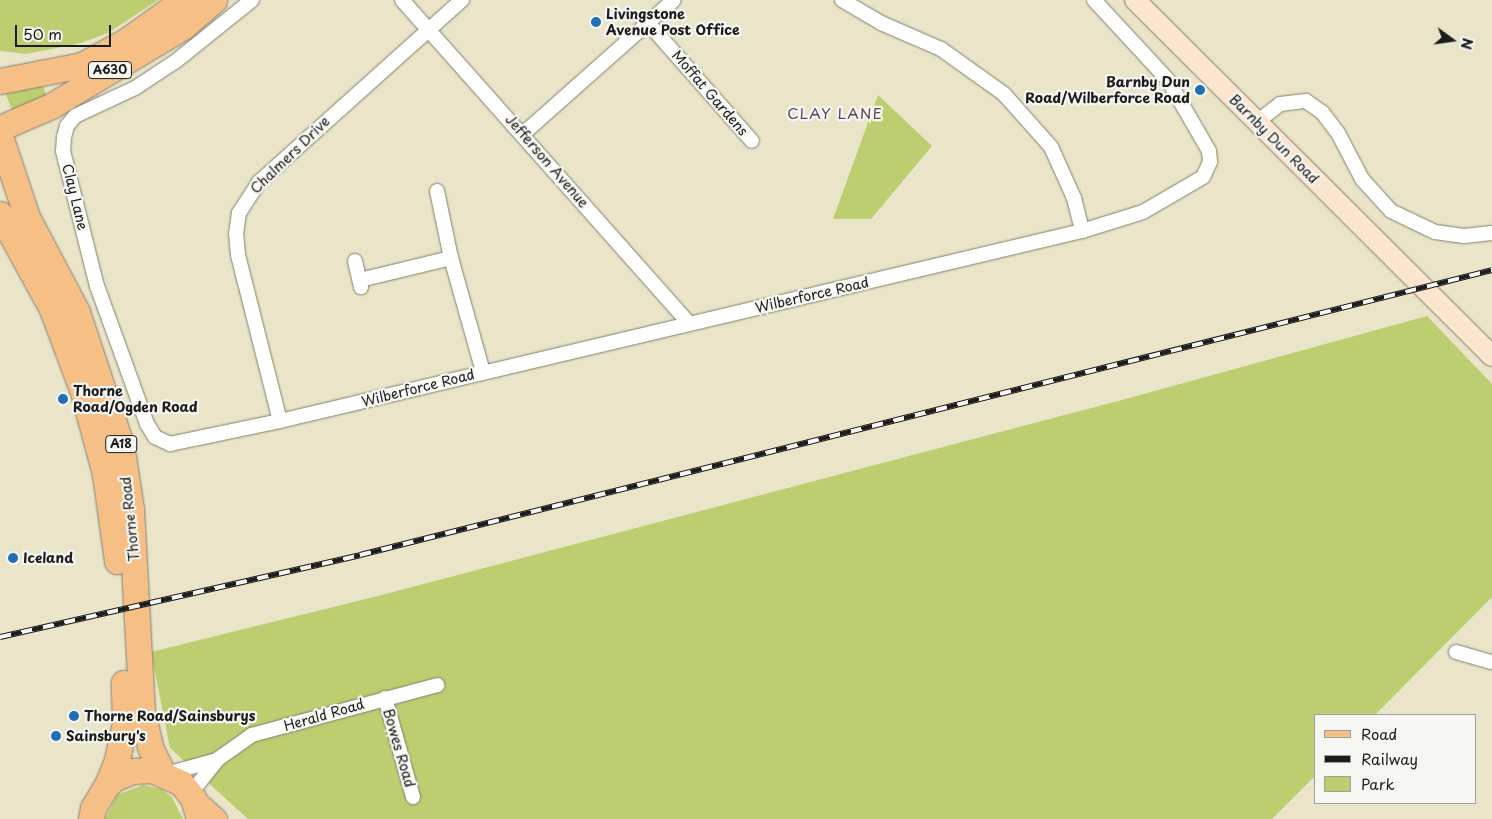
<!DOCTYPE html>
<html>
<head>
<meta charset="utf-8">
<style>
	body { margin:0 }
	#map { position:relative; width:1492px; height:819px; overflow:hidden; background:#eae5c9; font-family:"Playpen Sans",sans-serif }
	div>[style] { position:absolute }
	.green>* { inset:0; background:#bdce71 }
	.roads { filter:drop-shadow(0 0 1px #838072) drop-shadow(0 0 1px #838072) }
	.street>* { height:14px; margin:-7px; padding:0 7px; transform-origin:7px; border-radius:7px; background:#fff }
	.secondary>* { height:20px; margin:-10px; padding:0 10px; transform-origin:10px; border-radius:10px; background:#fbe5cf }
	.primary>* { height:21px; margin:-10.5px; padding:0 10.5px; transform-origin:10.5px; border-radius:10.5px; background:#f5bf86 }
	.highway>* { height:25px; margin:-12.5px; padding:0 12.5px; transform-origin:12.5px; border-radius:12.5px; background:#f5bf86 }
	.rail>* { height:5.5px; margin-top:-2.75px; transform-origin:0; background:repeating-linear-gradient(90deg,#f6f6f2 0 11px,#1c1c1c 0 22px); box-sizing:border-box; border-block:1px solid #1c1c1c }
	.dots>* { width:14px; height:14px; translate:-50% -50%; box-sizing:border-box; border:2px solid #f6f6f2; border-radius:50% }
	span { translate:-50% -50%; white-space:nowrap; text-align:center; line-height:1.15; -webkit-text-stroke:4.5px #f6f6f2; paint-order:stroke }
	.shield-label span { padding:1px 4px; background:#f6f6f2; border:1px solid; border-radius:4px; -webkit-text-stroke-width:0 }
	.shield-label { font-size:12px; color:#1c1c1c; font-weight:700 }
	.poi-label { font-size:14px; color:#1c1c1c; font-weight:700 }
	.left { translate:0 -50%; text-align:left }
	.right { translate:-100% -50%; text-align:right }
	.street-label { font-size:14px; color:#1c1c1c }
	.neighbourhood-label { font-size:15px; color:#5a455a; letter-spacing:1px }
	.legend { position:absolute; left:1314px; top:714px; width:162px; height:90px; box-sizing:border-box; background:#f6f6f2; border:1px solid #9f9f9c; margin:0; padding:6px 9px; list-style:none; font-size:15px; color:#1c1c1c }
	.legend li { display:flex; align-items:center; gap:10px; height:25px }
	.legend b { width:25px; border:1px solid #9f9f9c }
	.north { position:absolute; left:1427px; top:15px; width:50px; height:50px; -webkit-text-stroke:4px #f6f6f2; paint-order:stroke; rotate:104deg; font-size:14px; font-weight:700; line-height:20px; text-align:center; color:#1c1c1c }
	.north::after { content:''; display:block; margin:auto; width:18px; height:22px; background:#1c1c1c; clip-path:polygon(50% 0,100% 100%,50% 72%,0 100%) }
	.scale { position:absolute; left:15px; top:25px; width:96px; height:22px; box-sizing:border-box; border:2px solid #1c1c1c; border-top:0; padding-left:6px; font-size:15px; line-height:18px; white-space:nowrap; color:#1c1c1c; -webkit-text-stroke:4px #f6f6f2; paint-order:stroke }
</style>
</head>
<body>
<div id="map">
	<div class="green">
		<i style="clip-path:polygon(0 0,158px 0,108px 33px,81px 43px,26px 54px,0 51px)"></i>
		<i style="clip-path:polygon(42px 83px,48px 99px,14px 115px,4px 90px)"></i>
		<i style="clip-path:polygon(878px 95px,932px 146px,871px 219px,833px 219px)"></i>
		<i style="clip-path:polygon(1427px 316px,1492px 384px,1492px 597px,1375px 715px,1316px 715px,1316px 775px,1272px 819px,248px 819px,170px 748px,151px 652px,374px 597px,1118px 401px)"></i>
		<i style="clip-path:polygon(143px 785px,161px 789px,172px 797px,183px 819px,105px 819px,117px 795px)"></i>
	</div>
	<div class="roads">
		<div class="street">
			<i style="left:252px;top:0;width:97px;rotate:141.2deg"></i>
			<i style="left:176px;top:61px;width:49px;rotate:146.6deg"></i>
			<i style="left:135px;top:88px;width:66px;rotate:155deg"></i>
			<i style="left:75px;top:116px;width:13px;rotate:129deg"></i>
			<i style="left:67px;top:126px;width:11px;rotate:105deg"></i>
			<i style="left:64px;top:137px;width:14px;rotate:94deg"></i>
			<i style="left:63px;top:151px;width:139px;rotate:75.9deg"></i>
			<i style="left:97px;top:286px;width:147px;rotate:70.1deg"></i>
			<i style="left:147px;top:424px;width:15px;rotate:58deg"></i>
			<i style="left:155px;top:437px;width:17px;rotate:25deg"></i>
			<i style="left:170px;top:444px;width:112px;rotate:-11.8deg"></i>
			<i style="left:280px;top:421px;width:824px;rotate:-13.33deg"></i>
			<i style="left:1082px;top:231px;width:64px;rotate:-17.3deg"></i>
			<i style="left:1143px;top:212px;width:69px;rotate:-30.3deg"></i>
			<i style="left:1203px;top:177px;width:17px;rotate:-65deg"></i>
			<i style="left:1210px;top:162px;width:11px;rotate:-95deg"></i>
			<i style="left:1209px;top:151px;width:82px;rotate:-120deg"></i>
			<i style="left:1168px;top:80px;width:109px;rotate:-132.8deg"></i>
			<i style="left:402px;top:0;width:432px;rotate:48.4deg"></i>
			<i style="left:842px;top:0;width:45px;rotate:30.5deg"></i>
			<i style="left:881px;top:23px;width:65px;rotate:23.4deg"></i>
			<i style="left:941px;top:49px;width:77px;rotate:35.5deg"></i>
			<i style="left:1004px;top:94px;width:71px;rotate:48.4deg"></i>
			<i style="left:1051px;top:147px;width:56px;rotate:65.7deg"></i>
			<i style="left:1074px;top:198px;width:34px;rotate:76deg"></i>
			<i style="left:648px;top:23px;width:157px;rotate:48.6deg"></i>
			<i style="left:1257px;top:122px;width:29px;rotate:-38deg"></i>
			<i style="left:1280px;top:104px;width:26px;rotate:-7deg"></i>
			<i style="left:1306px;top:101px;width:19px;rotate:35deg"></i>
			<i style="left:1322px;top:112px;width:26px;rotate:53deg"></i>
			<i style="left:1338px;top:133px;width:52px;rotate:62.4deg"></i>
			<i style="left:1362px;top:179px;width:43px;rotate:47.8deg"></i>
			<i style="left:1391px;top:211px;width:49px;rotate:25.5deg"></i>
			<i style="left:1435px;top:232px;width:29px;rotate:8deg"></i>
			<i style="left:1464px;top:236px;width:28px;rotate:-6deg"></i>
			<i style="left:524px;top:133px;width:200px;rotate:-41.6deg"></i>
			<i style="left:437px;top:191px;width:68px;rotate:78.2deg"></i>
			<i style="left:451px;top:258px;width:118px;rotate:74.3deg"></i>
			<i style="left:355px;top:261px;width:27px;rotate:77deg"></i>
			<i style="left:360px;top:280px;width:94px;rotate:-13.6deg"></i>
			<i style="left:280px;top:421px;width:171px;rotate:-104.2deg"></i>
			<i style="left:238px;top:255px;width:21px;rotate:-95deg"></i>
			<i style="left:236px;top:234px;width:21px;rotate:-82deg"></i>
			<i style="left:239px;top:213px;width:37px;rotate:-57deg"></i>
			<i style="left:259px;top:182px;width:273px;rotate:-41.9deg"></i>
			<i style="left:1456px;top:652px;width:37px;rotate:16deg"></i>
			<i style="left:385px;top:698px;width:103px;rotate:74.2deg"></i>
			<i style="left:166px;top:774px;width:53px;rotate:-15.4deg"></i>
			<i style="left:190px;top:794px;width:45px;rotate:-51.3deg"></i>
			<i style="left:218px;top:759px;width:42px;rotate:-35.2deg"></i>
			<i style="left:252px;top:735px;width:192px;rotate:-15.1deg"></i>
		</div>
		<div class="secondary">
			<i style="left:1135px;top:0;width:504px;rotate:44.92deg"></i>
		</div>
		<div class="primary">
			<i style="left:193px;top:798px;width:31px;rotate:42deg"></i>
		</div>
		<div class="highway">
			<i style="left:0;top:81px;width:84px;rotate:-11deg"></i>
			<i style="left:82px;top:65px;width:50px;rotate:-28.6deg"></i>
			<i style="left:126px;top:41px;width:70px;rotate:-35.7deg"></i>
			<i style="left:0;top:128px;width:56px;rotate:-23.3deg"></i>
			<i style="left:51px;top:106px;width:155px;rotate:-31deg"></i>
			<i style="left:184px;top:26px;width:40px;rotate:-41deg"></i>
			<i style="left:0;top:136px;width:85px;rotate:71.6deg"></i>
			<i style="left:27px;top:217px;width:107px;rotate:62.2deg"></i>
			<i style="left:77px;top:312px;width:139px;rotate:71.6deg"></i>
			<i style="left:121px;top:444px;width:66px;rotate:81.3deg"></i>
			<i style="left:131px;top:509px;width:202px;rotate:86.9deg"></i>
			<i style="left:142px;top:711px;width:37px;rotate:77deg"></i>
			<i style="left:150px;top:747px;width:28px;rotate:64deg"></i>
			<i style="left:0;top:214px;width:108px;rotate:61.3deg"></i>
			<i style="left:52px;top:309px;width:89px;rotate:69.5deg"></i>
			<i style="left:83px;top:392px;width:85px;rotate:75deg"></i>
			<i style="left:105px;top:474px;width:88px;rotate:82.1deg"></i>
			<i style="left:107px;top:785px;width:27px;rotate:-68deg"></i>
			<i style="left:117px;top:760px;width:40px;rotate:-78deg"></i>
			<i style="left:125px;top:721px;width:38px;rotate:-92deg"></i>
			<i style="left:91px;top:819px;width:11px;rotate:-80deg"></i>
			<i style="left:93px;top:808px;width:27px;rotate:-59deg"></i>
			<i style="left:107px;top:785px;width:11px;rotate:-41deg"></i>
			<i style="left:115px;top:778px;width:19px;rotate:-21deg"></i>
			<i style="left:133px;top:771px;width:19px;rotate:-3deg"></i>
			<i style="left:152px;top:770px;width:32px;rotate:24deg"></i>
			<i style="left:181px;top:783px;width:19px;rotate:51deg"></i>
			<i style="left:193px;top:798px;width:22px;rotate:74deg"></i>
		</div>
	</div>
	<div class="rail">
		<i style="left:0;top:637px;width:369px;rotate:-12.8deg"></i>
		<i style="left:360px;top:555px;width:1167px;rotate:-14.13deg"></i>
	</div>
	<div class="dots">
		<i style="left:596px;top:22px;background:#1f6fb2"></i>
		<i style="left:1200px;top:90px;background:#1f6fb2"></i>
		<i style="left:63px;top:399px;background:#1f6fb2"></i>
		<i style="left:13px;top:558px;background:#1f6fb2"></i>
		<i style="left:74px;top:716px;background:#1f6fb2"></i>
		<i style="left:56px;top:736px;background:#1f6fb2"></i>
	</div>
	<div class="shield-label">
		<span style="left:110px;top:70px">A630</span>
		<span style="left:121px;top:444px">A18</span>
	</div>
	<div class="poi-label">
		<span class="left" style="left:606px;top:22px">Livingstone<br>Avenue Post Office</span>
		<span class="right" style="left:1190px;top:90px">Barnby Dun<br>Road/Wilberforce Road</span>
		<span class="left" style="left:73px;top:399px">Thorne<br>Road/Ogden Road</span>
		<span class="left" style="left:23px;top:558px">Iceland</span>
		<span class="left" style="left:84px;top:716px">Thorne Road/Sainsburys</span>
		<span class="left" style="left:66px;top:736px">Sainsbury's</span>
	</div>
	<div class="street-label">
		<span style="left:710px;top:93px;rotate:49deg">Moffat Gardens</span>
		<span style="left:1274px;top:139px;rotate:45deg">Barnby Dun Road</span>
		<span style="left:290px;top:155px;rotate:-44deg">Chalmers Drive</span>
		<span style="left:547px;top:161px;rotate:49deg">Jefferson Avenue</span>
		<span style="left:75px;top:197px;rotate:76deg">Clay Lane</span>
		<span style="left:812px;top:295px;rotate:-13deg">Wilberforce Road</span>
		<span style="left:418px;top:388px;rotate:-14deg">Wilberforce Road</span>
		<span style="left:130px;top:519px;rotate:-96deg">Thorne Road</span>
		<span style="left:324px;top:715px;rotate:-16deg">Herald Road</span>
		<span style="left:399px;top:748px;rotate:74deg">Bowes Road</span>
	</div>
	<div class="neighbourhood-label">
		<span style="left:835px;top:113px">CLAY LANE</span>
	</div>
	<ul class="legend">
	<li><b style="height:6px;background:#f5bf86"></b>Road</li>
	<li><b style="height:6px;background:#1c1c1c"></b>Railway</li>
	<li><b style="height:14px;background:#bdce71"></b>Park</li>
	</ul>
	<div class="north">N</div>
	<div class="scale">50 m</div>
</div>
</body>
</html>
